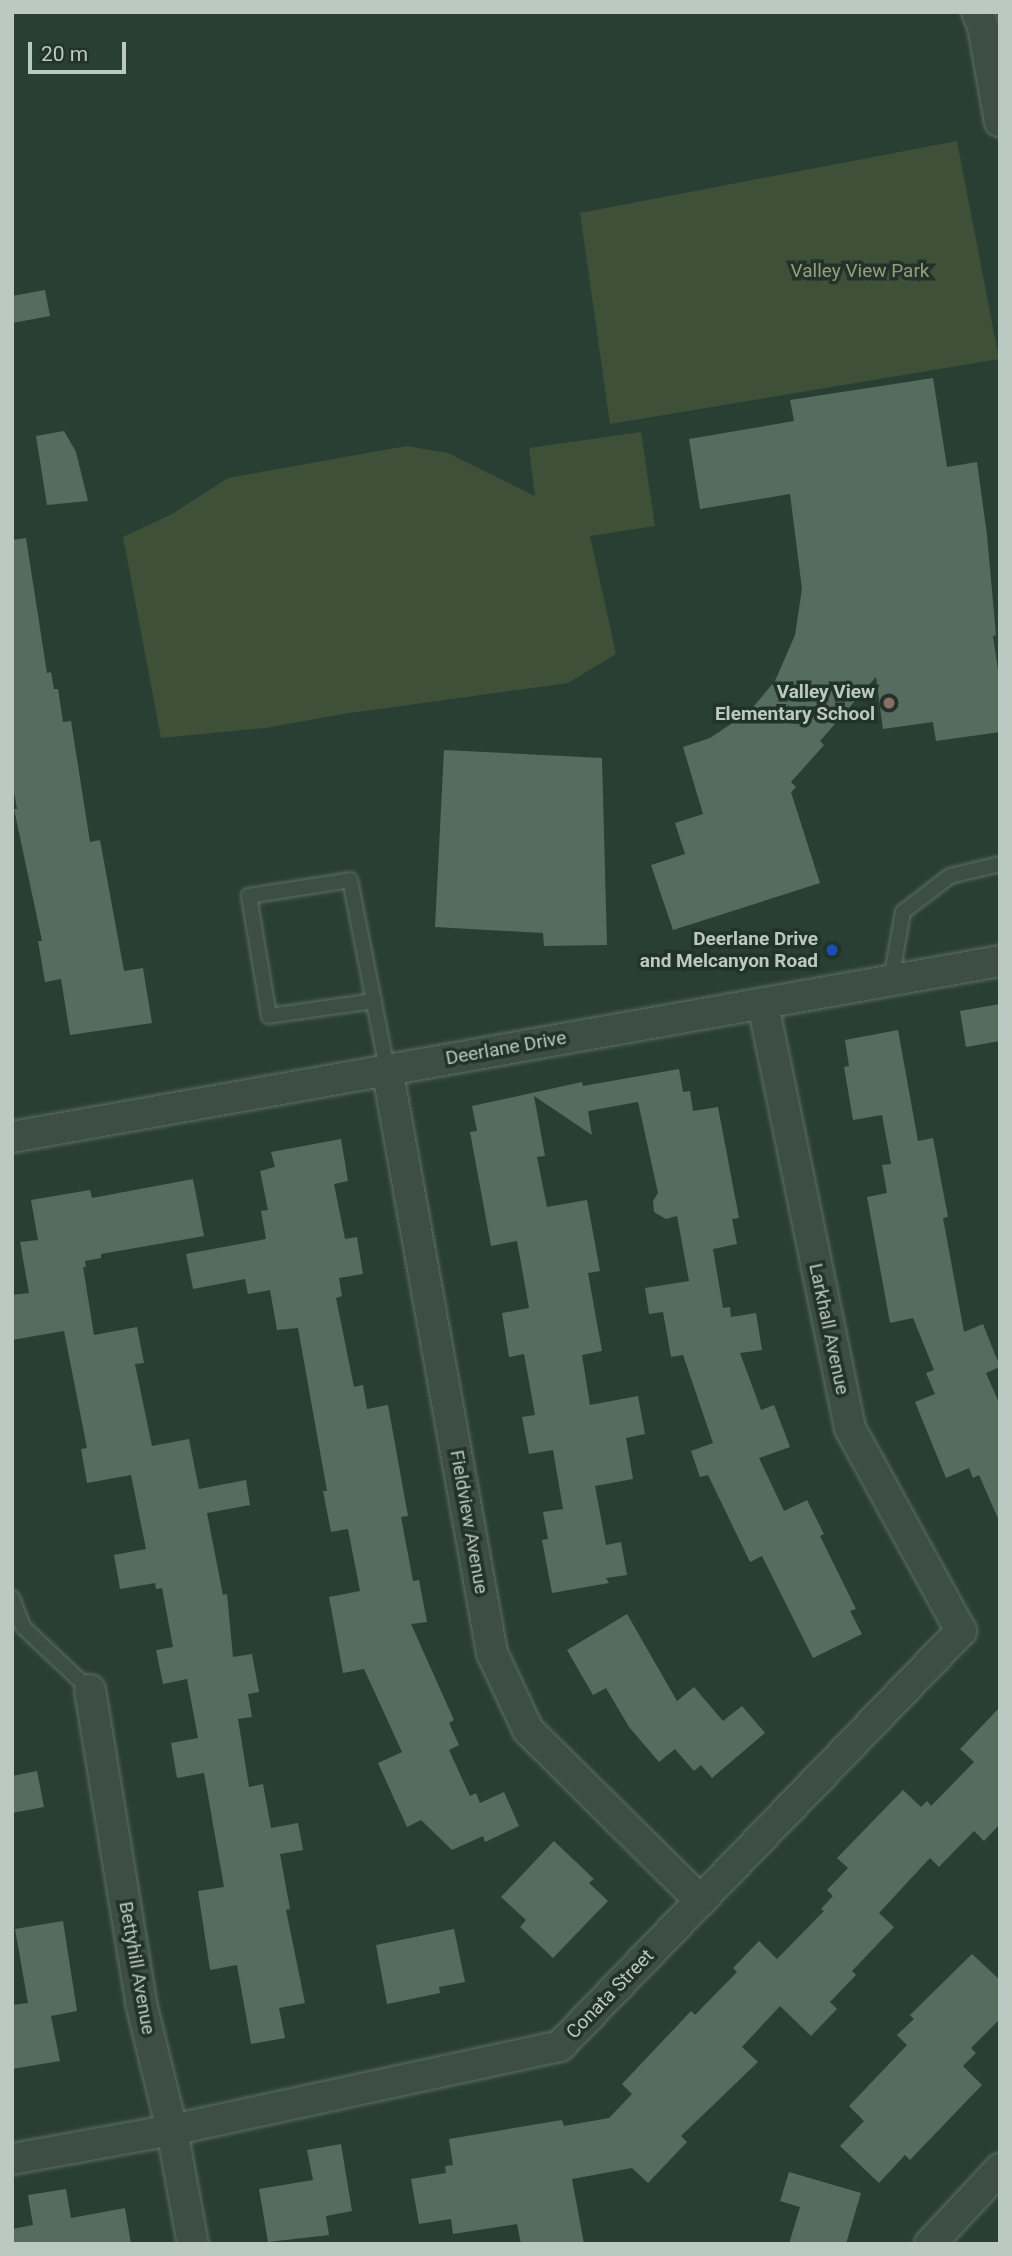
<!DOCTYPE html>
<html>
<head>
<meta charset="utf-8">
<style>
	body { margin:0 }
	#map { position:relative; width:1012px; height:2256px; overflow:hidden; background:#2a3f33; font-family:Roboto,sans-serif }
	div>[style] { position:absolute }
	.green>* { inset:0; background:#3f5039 }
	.building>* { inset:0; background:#556c5f }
	.roads { filter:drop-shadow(0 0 2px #5e6f66) drop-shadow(0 0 2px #5e6f66) }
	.lane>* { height:14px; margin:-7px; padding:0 7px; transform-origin:7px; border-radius:7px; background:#3d4f45 }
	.street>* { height:30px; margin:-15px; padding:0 15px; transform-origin:15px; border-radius:15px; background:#3d4f45 }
	.dots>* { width:19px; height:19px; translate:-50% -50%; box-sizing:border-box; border:4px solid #22342a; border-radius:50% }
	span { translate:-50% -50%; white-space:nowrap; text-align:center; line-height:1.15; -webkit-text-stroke:7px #22342a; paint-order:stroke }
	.park-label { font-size:19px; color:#999c7b }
	.poi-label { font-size:19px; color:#bac9c1; font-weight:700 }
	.right { translate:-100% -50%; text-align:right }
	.street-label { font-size:19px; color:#bac9c1 }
	.frame { position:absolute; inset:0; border:14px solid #bac9c1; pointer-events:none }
	.scale { position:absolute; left:28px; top:42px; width:98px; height:32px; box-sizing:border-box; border:4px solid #bac9c1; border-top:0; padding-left:9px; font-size:21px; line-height:24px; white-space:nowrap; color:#bac9c1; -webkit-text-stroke:5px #22342a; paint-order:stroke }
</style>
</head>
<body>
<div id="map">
	<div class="green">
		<i style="clip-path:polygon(957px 141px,999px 359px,610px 424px,580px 213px)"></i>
		<i style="clip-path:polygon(641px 432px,655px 526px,590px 536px,616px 654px,568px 683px,343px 714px,265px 728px,161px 738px,123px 537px,172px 514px,228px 478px,407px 446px,448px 453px,535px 496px,529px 448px)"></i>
	</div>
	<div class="building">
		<i style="clip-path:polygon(45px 290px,50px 316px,12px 323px,12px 296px)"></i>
		<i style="clip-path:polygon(933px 378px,947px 467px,977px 462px,987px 535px,996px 635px,993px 636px,1000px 683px,1000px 732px,936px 741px,933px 722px,883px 729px,876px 677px,820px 741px,824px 745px,791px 782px,796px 787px,791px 792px,820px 883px,673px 930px,651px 865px,685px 854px,675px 823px,703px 814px,683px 747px,710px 738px,749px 712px,775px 681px,795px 635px,802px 589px,790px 494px,700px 509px,689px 439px,794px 421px,790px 400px)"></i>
		<i style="clip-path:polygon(64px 431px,76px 452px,88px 501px,47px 505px,36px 436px)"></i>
		<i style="clip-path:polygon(26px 538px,47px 673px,51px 672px,54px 689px,58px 689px,63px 722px,71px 721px,90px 842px,100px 840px,124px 971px,143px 968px,152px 1023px,70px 1035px,61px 979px,45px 982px,38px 941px,42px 941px,14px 809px,17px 809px,12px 781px,12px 540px)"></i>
		<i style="clip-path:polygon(444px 750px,602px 758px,607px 945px,544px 946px,543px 933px,435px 927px)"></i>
		<i style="clip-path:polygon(1000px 1004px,1000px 1041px,966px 1047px,960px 1011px)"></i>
		<i style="clip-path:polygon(898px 1030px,918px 1141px,933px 1138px,948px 1217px,943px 1218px,964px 1332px,983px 1324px,1000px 1367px,986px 1373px,1000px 1405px,1000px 1523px,979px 1475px,973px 1478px,969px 1468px,946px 1478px,915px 1402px,935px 1394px,926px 1373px,934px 1370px,913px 1318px,890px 1323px,867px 1197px,887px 1193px,882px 1165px,891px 1164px,882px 1115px,853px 1120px,844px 1067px,849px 1066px,845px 1040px)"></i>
		<i style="clip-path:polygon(679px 1069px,683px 1092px,690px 1091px,693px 1111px,718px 1107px,739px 1218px,732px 1219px,737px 1244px,713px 1249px,723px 1308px,730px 1307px,731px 1317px,756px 1313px,762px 1350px,740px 1353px,761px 1410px,774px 1405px,790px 1447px,759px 1458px,784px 1511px,807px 1500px,824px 1534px,820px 1536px,856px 1609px,850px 1611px,862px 1634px,813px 1658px,762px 1556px,750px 1562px,708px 1475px,700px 1477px,691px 1451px,713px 1443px,683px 1355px,671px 1357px,663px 1312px,649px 1314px,645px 1288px,689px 1281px,677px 1216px,666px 1219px,654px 1212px,653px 1201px,658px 1193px,638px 1102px,588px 1111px,592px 1135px,534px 1096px,545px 1156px,537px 1157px,547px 1207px,587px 1200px,600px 1271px,588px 1273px,602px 1351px,582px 1355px,590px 1405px,638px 1396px,645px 1434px,626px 1438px,633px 1479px,595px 1486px,606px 1545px,621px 1542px,627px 1575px,606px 1578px,609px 1583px,552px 1593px,542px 1540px,548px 1539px,543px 1512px,563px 1509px,553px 1450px,529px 1454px,522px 1417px,535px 1415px,524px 1354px,509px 1357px,502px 1313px,529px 1308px,517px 1241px,491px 1246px,470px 1132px,477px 1131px,472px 1106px,582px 1082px,583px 1086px)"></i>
		<i style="clip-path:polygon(341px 1139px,348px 1181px,334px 1184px,345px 1239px,357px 1237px,363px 1274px,339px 1278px,342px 1296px,336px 1298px,354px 1387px,363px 1385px,367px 1409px,388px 1405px,408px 1516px,401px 1517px,413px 1581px,419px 1580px,427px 1622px,411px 1624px,454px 1720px,449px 1723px,459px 1745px,449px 1750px,470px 1796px,476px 1793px,480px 1803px,504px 1792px,519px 1826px,485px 1842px,483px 1836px,452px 1850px,421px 1820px,407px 1827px,378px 1763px,402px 1752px,364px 1669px,343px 1673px,329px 1597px,360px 1591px,348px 1529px,331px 1532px,323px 1491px,327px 1491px,298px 1328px,277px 1330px,270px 1290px,248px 1294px,245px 1279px,193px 1289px,186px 1254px,266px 1239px,261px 1211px,268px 1210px,260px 1171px,275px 1167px,271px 1152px)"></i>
		<i style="clip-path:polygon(193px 1179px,204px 1236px,101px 1254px,101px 1258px,85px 1261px,86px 1267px,83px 1267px,94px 1335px,137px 1327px,144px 1363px,135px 1364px,152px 1446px,189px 1439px,199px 1489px,246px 1480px,250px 1505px,207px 1513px,223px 1595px,227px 1594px,233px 1657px,252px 1654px,259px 1692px,248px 1694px,252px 1717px,238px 1719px,249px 1787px,263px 1784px,271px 1828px,298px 1823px,303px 1850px,280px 1854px,290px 1909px,286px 1910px,305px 2003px,279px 2008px,285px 2038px,251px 2044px,237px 1965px,210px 1970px,198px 1891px,224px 1887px,204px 1773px,177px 1778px,171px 1743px,198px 1738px,187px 1679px,163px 1684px,156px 1650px,173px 1647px,162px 1588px,156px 1589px,155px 1583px,120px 1589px,114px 1555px,146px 1549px,131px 1475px,87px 1483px,81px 1449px,87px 1448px,64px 1331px,12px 1340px,12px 1295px,29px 1293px,20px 1242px,38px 1240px,31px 1200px,90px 1190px,92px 1198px)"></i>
		<i style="clip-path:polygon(627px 1614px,677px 1701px,694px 1687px,723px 1721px,742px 1706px,765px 1733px,712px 1778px,701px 1765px,694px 1771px,675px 1749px,659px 1762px,629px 1727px,606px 1688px,593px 1695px,567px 1650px)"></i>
		<i style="clip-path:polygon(1000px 1707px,1000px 1824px,984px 1841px,974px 1831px,939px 1867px,930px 1858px,879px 1913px,894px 1927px,852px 1971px,856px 1975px,830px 2002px,837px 2009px,811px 2036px,780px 2006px,742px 2047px,758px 2062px,681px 2136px,687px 2142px,648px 2183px,632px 2168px,572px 2179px,584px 2244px,521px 2244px,517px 2224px,453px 2234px,451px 2219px,419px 2224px,411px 2179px,446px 2173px,445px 2166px,453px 2165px,449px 2139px,562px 2120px,564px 2126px,609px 2118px,632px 2094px,622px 2084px,691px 2011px,695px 2015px,737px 1972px,733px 1968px,759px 1941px,777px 1959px,824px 1911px,821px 1909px,833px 1896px,827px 1890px,848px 1868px,837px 1858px,903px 1790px,921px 1807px,927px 1801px,931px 1806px,974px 1762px,960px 1749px)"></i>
		<i style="clip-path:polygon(37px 1771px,44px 1807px,12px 1813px,12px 1776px)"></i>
		<i style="clip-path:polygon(554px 1841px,594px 1879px,589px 1883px,608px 1901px,553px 1958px,520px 1927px,526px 1920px,501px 1897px)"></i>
		<i style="clip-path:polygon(63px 1921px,77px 2011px,51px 2016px,60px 2061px,12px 2069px,12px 2005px,28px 2003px,15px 1929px)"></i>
		<i style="clip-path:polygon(454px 1929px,465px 1982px,439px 1987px,440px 1993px,387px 2004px,376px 1945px)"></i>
		<i style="clip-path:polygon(972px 1954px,1000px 1980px,1000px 2019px,971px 2048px,976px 2053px,963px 2066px,982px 2085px,910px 2160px,905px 2155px,879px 2183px,840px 2146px,864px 2121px,849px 2106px,907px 2045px,897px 2035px,914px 2019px,910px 2015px)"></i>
		<i style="clip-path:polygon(341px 2144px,352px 2211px,326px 2216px,329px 2235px,268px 2242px,259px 2189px,313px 2180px,307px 2150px)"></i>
		<i style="clip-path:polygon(789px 2172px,861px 2193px,846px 2244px,789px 2244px,800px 2207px,780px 2201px)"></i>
		<i style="clip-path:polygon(66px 2189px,71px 2218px,125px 2208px,131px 2244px,12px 2244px,12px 2229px,33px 2225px,28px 2195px)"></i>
	</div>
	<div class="roads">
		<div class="lane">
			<i style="left:891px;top:980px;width:69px;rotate:-80deg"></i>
			<i style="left:903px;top:912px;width:59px;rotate:-37.5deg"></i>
			<i style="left:950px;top:876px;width:51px;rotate:-13.5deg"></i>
			<i style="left:374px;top:1001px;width:106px;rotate:171.9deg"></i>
			<i style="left:269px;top:1016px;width:122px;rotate:-99.5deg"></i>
			<i style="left:249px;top:896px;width:102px;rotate:-9deg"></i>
			<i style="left:350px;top:880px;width:192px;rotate:78.9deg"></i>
			<i style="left:12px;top:1598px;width:31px;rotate:69deg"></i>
			<i style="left:23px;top:1627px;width:92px;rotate:43.2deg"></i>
		</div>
		<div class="street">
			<i style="left:977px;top:12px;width:15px;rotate:67deg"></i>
			<i style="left:983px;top:26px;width:97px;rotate:80deg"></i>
			<i style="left:387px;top:1068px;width:594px;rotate:79.82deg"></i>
			<i style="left:492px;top:1653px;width:85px;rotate:64.9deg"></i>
			<i style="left:528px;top:1730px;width:243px;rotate:44.7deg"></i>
			<i style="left:12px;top:1137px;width:1004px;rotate:-10.1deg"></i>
			<i style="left:90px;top:1690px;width:317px;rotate:80.7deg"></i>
			<i style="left:141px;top:2003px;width:131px;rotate:76.3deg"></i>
			<i style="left:172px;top:2130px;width:116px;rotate:79.6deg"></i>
			<i style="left:12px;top:2159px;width:163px;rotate:-10.3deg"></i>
			<i style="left:172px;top:2130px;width:397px;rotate:-12.2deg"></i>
			<i style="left:560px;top:2046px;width:577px;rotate:-45.98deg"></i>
			<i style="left:961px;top:1631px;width:231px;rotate:-118.7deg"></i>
			<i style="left:850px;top:1428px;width:434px;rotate:-101.6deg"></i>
			<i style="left:930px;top:2244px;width:103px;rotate:-47deg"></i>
		</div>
	</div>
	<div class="dots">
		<i style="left:889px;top:703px;background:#8d6e63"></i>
		<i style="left:832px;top:950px;background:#1a4fb4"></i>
	</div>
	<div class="park-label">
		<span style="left:860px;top:271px">Valley View Park</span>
	</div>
	<div class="poi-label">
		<span class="right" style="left:875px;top:703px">Valley View<br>Elementary School</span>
		<span class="right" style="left:818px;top:950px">Deerlane Drive<br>and Melcanyon Road</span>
	</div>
	<div class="street-label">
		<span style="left:506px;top:1048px;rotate:-10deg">Deerlane Drive</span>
		<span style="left:829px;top:1329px;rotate:78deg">Larkhall Avenue</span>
		<span style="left:469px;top:1522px;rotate:80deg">Fieldview Avenue</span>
		<span style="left:137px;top:1968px;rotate:80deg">Bettyhill Avenue</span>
		<span style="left:610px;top:1994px;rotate:-46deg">Conata Street</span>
	</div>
	<div class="frame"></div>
	<div class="scale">20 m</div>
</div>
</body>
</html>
